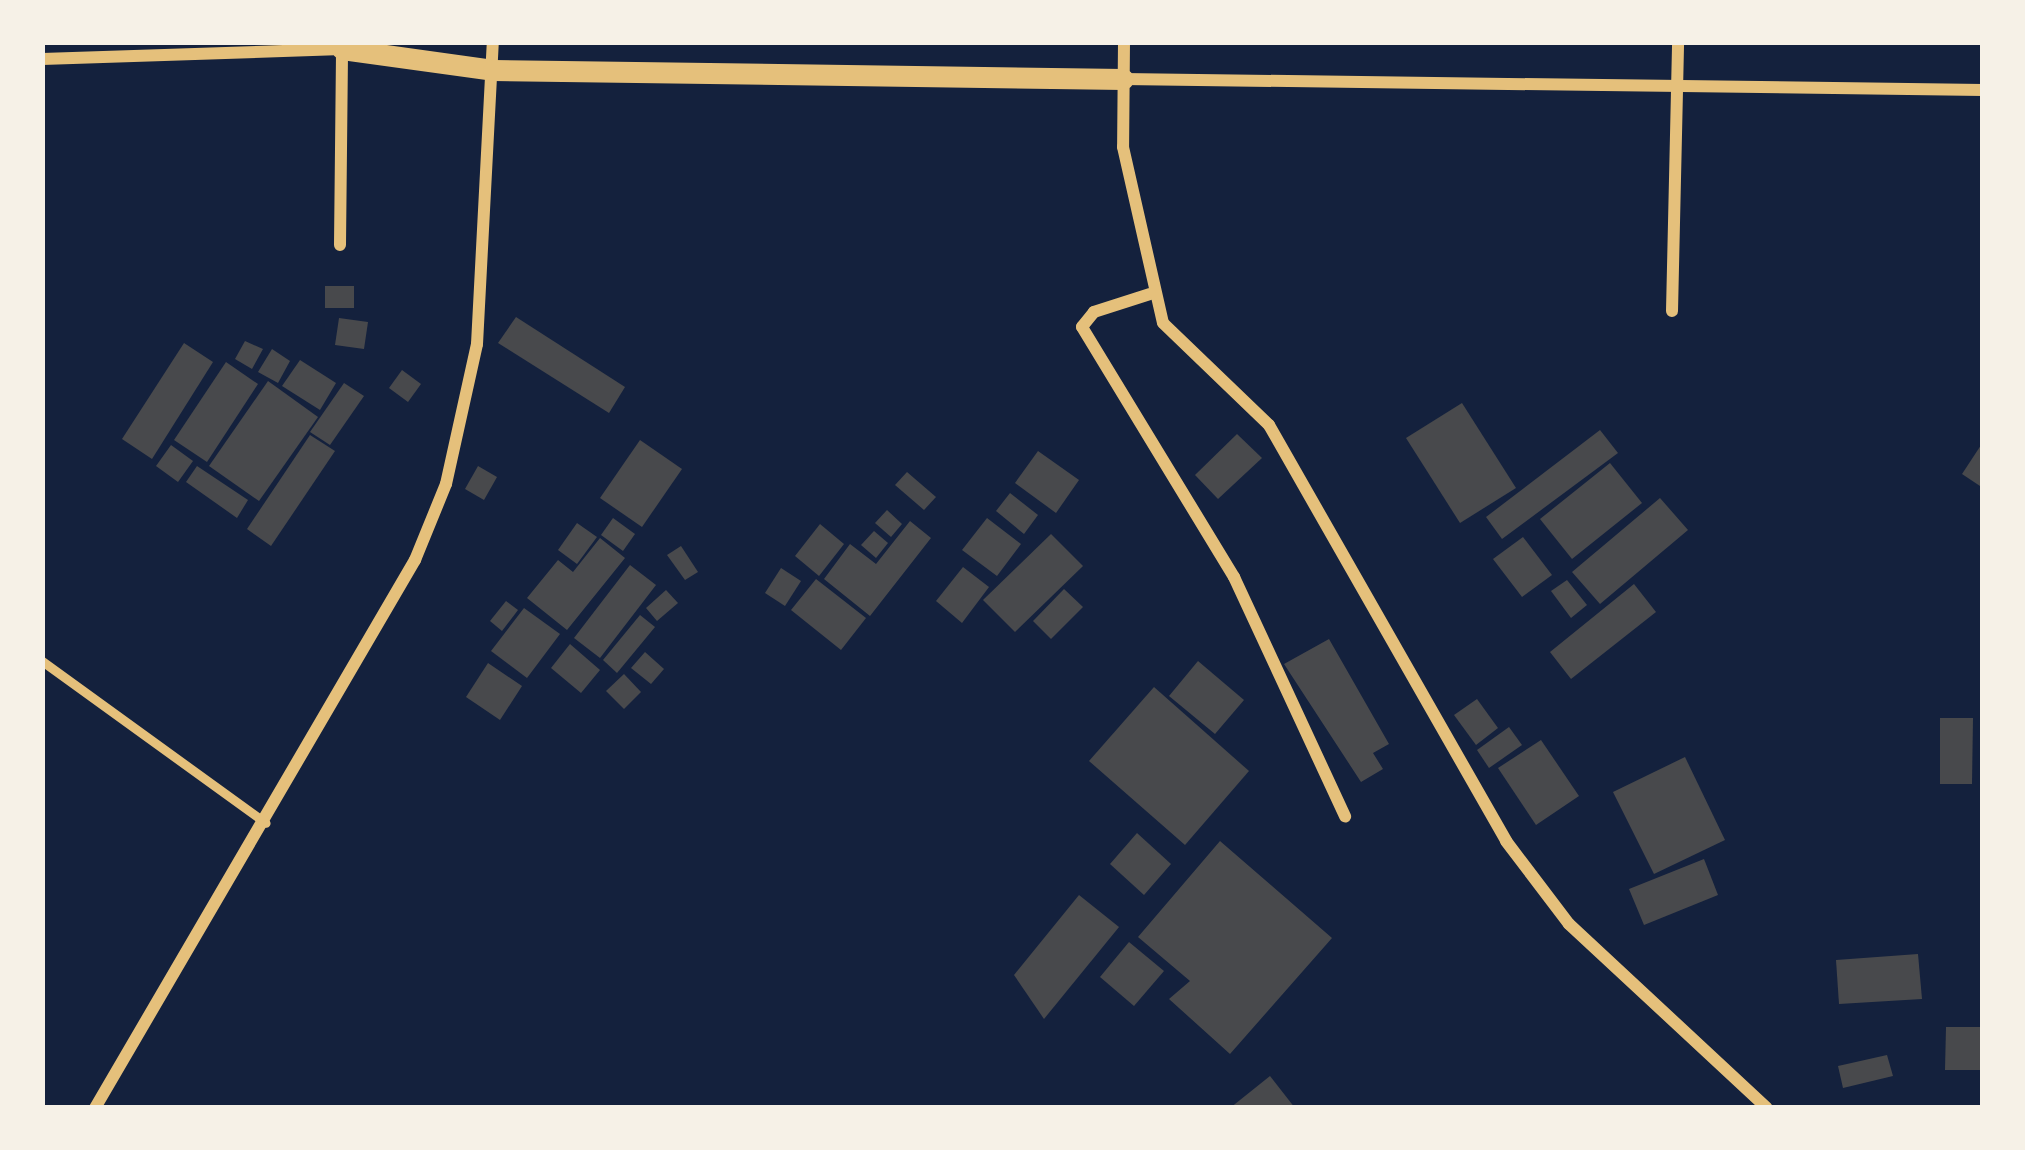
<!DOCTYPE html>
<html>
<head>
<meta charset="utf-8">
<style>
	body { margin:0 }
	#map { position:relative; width:2025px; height:1150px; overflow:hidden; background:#14213d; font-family:Quicksand,sans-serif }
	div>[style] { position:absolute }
	.building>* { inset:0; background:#48494c }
	.service>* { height:9px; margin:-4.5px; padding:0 4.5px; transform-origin:4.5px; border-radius:4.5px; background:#e5c07b }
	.minor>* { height:12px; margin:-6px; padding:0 6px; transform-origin:6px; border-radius:6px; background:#e5c07b }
	.tertiary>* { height:21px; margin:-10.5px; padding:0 10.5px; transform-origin:10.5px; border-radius:10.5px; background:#e5c07b }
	span { translate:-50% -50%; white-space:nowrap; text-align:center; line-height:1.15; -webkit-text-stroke:9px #f6f1e7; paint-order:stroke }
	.frame { position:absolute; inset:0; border:45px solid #f6f1e7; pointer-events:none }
</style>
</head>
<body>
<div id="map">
	<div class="building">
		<i style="clip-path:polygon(325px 286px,354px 286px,354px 308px,325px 308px)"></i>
		<i style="clip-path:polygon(516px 317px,625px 387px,609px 413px,498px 343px)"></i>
		<i style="clip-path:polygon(339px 318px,368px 322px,364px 349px,335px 345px)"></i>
		<i style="clip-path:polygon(245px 341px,263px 349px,252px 369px,235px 359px)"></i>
		<i style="clip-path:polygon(184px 343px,213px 362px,152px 459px,122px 439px)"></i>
		<i style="clip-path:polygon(272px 349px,290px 361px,278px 383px,258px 372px)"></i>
		<i style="clip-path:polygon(300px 360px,336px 383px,320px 410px,282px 386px)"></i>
		<i style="clip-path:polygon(226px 362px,258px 384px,207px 462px,174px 440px)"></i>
		<i style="clip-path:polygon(402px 370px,421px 384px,408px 402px,389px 388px)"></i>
		<i style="clip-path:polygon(268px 381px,318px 417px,259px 501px,209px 466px)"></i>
		<i style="clip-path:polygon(344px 383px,364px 396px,330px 445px,310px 432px)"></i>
		<i style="clip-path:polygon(1462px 403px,1516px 488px,1460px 523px,1406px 438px)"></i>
		<i style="clip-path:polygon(1600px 430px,1618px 453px,1502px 539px,1486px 517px)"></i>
		<i style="clip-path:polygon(1237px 434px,1262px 458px,1218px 499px,1195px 475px)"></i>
		<i style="clip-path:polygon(310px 435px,335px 451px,271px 546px,247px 529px)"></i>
		<i style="clip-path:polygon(640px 440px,682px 469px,642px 527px,600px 498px)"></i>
		<i style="clip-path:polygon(1983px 442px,1983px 488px,1962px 474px)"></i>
		<i style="clip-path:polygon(171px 445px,193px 461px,178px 482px,156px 466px)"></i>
		<i style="clip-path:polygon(1038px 451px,1079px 480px,1056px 513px,1015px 483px)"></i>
		<i style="clip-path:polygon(1610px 463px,1642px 503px,1572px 559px,1540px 519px)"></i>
		<i style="clip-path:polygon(197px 466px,248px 500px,237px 518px,186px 482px)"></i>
		<i style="clip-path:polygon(478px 466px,497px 477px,484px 500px,465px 489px)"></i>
		<i style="clip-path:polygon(907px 472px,936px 497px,924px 510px,895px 485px)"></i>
		<i style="clip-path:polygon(1010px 493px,1038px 515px,1024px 534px,996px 511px)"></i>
		<i style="clip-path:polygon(1660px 498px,1688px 530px,1600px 604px,1572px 572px)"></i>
		<i style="clip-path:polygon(887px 510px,902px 524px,891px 537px,875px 523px)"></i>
		<i style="clip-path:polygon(613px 518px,635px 534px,623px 551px,601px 535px)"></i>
		<i style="clip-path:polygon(987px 518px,1021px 544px,997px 576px,962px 550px)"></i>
		<i style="clip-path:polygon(910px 521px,931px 538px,870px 616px,824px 579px,850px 544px,876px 564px)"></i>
		<i style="clip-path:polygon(577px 523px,597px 537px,577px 564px,558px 550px)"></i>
		<i style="clip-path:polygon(820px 524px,844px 544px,819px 576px,795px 556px)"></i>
		<i style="clip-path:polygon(874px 531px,888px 543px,876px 558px,861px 545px)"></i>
		<i style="clip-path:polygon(1051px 534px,1083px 566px,1015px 632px,983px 600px)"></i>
		<i style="clip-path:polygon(1523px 537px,1552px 575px,1522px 597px,1493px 559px)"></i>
		<i style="clip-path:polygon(600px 538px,625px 558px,567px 630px,527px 598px,558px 560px,573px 572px)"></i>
		<i style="clip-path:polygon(681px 546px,698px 572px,685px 580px,667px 555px)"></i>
		<i style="clip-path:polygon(630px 565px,656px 585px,600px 658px,574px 638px)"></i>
		<i style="clip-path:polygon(963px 567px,989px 587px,962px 623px,936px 601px)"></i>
		<i style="clip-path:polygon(781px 568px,801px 581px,785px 606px,765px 593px)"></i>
		<i style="clip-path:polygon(816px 579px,866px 618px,841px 650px,791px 610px)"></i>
		<i style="clip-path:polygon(1567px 580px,1587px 605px,1571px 618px,1551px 591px)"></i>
		<i style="clip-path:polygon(1634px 584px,1656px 612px,1571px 679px,1550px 652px)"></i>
		<i style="clip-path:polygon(1064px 589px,1083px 607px,1051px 639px,1033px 621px)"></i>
		<i style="clip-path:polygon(666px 590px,678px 603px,657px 621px,646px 608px)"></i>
		<i style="clip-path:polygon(506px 601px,518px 610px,502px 631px,490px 621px)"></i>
		<i style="clip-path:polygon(524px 608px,560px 634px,527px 678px,491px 651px)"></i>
		<i style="clip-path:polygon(640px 615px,655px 627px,617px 673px,603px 660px)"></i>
		<i style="clip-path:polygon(1329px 639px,1389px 744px,1373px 753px,1383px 769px,1361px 782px,1284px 664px)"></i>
		<i style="clip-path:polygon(570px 644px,600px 670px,581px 693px,551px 668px)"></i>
		<i style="clip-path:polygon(645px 652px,664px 669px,651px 684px,631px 668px)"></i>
		<i style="clip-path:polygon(1198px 661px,1244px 700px,1215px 734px,1169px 696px)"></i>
		<i style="clip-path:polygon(488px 663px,522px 686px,500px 720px,466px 697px)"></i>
		<i style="clip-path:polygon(624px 674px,641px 692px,624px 709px,606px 691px)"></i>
		<i style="clip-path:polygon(1154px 687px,1249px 771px,1185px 845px,1089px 761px)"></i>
		<i style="clip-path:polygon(1477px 699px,1498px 728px,1476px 745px,1454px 715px)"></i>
		<i style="clip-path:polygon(1940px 718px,1973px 718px,1972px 784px,1940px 784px)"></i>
		<i style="clip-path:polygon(1509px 727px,1522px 745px,1489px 768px,1477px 750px)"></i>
		<i style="clip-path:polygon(1541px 740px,1579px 796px,1536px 825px,1498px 768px)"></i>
		<i style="clip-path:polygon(1685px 757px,1725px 840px,1654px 874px,1613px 792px)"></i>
		<i style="clip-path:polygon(1137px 833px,1171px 864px,1144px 895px,1110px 864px)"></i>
		<i style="clip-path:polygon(1220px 841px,1332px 938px,1230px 1054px,1169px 999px,1190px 981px,1138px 937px)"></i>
		<i style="clip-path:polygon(1704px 859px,1718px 895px,1644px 925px,1629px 889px)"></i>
		<i style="clip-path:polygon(1079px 895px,1119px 927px,1044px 1019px,1014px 975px)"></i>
		<i style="clip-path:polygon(1129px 942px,1164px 971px,1134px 1006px,1100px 977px)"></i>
		<i style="clip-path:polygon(1918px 954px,1922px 999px,1839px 1004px,1836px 960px)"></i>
		<i style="clip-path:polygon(1946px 1027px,1983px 1027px,1983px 1070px,1945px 1070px)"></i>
		<i style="clip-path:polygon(1887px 1055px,1893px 1076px,1843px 1088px,1838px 1066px)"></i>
		<i style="clip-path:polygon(1270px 1076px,1295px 1108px,1230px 1108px)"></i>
	</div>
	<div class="service">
		<i style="left:42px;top:661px;width:276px;rotate:35.9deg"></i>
	</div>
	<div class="minor">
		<i style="left:1124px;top:42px;width:105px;rotate:90.5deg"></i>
		<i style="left:1123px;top:147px;width:180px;rotate:77.2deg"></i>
		<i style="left:1163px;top:323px;width:147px;rotate:43.9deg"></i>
		<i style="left:1269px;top:425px;width:479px;rotate:60.3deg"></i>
		<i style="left:1506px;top:841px;width:104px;rotate:52.8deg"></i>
		<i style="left:1569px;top:924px;width:270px;rotate:42.9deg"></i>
		<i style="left:42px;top:59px;width:300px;rotate:-1.9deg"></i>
		<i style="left:1123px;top:79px;width:860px;rotate:0.73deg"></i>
		<i style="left:340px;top:245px;width:202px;rotate:-89.4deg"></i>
		<i style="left:1150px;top:294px;width:59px;rotate:162.2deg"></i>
		<i style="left:1094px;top:312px;width:19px;rotate:129deg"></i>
		<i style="left:1082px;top:327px;width:293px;rotate:58.7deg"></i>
		<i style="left:1234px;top:577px;width:264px;rotate:65.1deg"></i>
		<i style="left:1672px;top:311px;width:269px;rotate:-88.7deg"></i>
		<i style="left:95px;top:1108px;width:635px;rotate:-59.72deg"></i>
		<i style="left:415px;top:560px;width:82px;rotate:-67.8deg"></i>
		<i style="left:446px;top:484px;width:143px;rotate:-77.5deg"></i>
		<i style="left:477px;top:344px;width:302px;rotate:-87deg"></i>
	</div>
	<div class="tertiary">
		<i style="left:342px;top:49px;width:152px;rotate:7.9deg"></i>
		<i style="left:493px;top:70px;width:630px;rotate:0.82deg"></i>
	</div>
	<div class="frame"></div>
</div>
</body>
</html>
